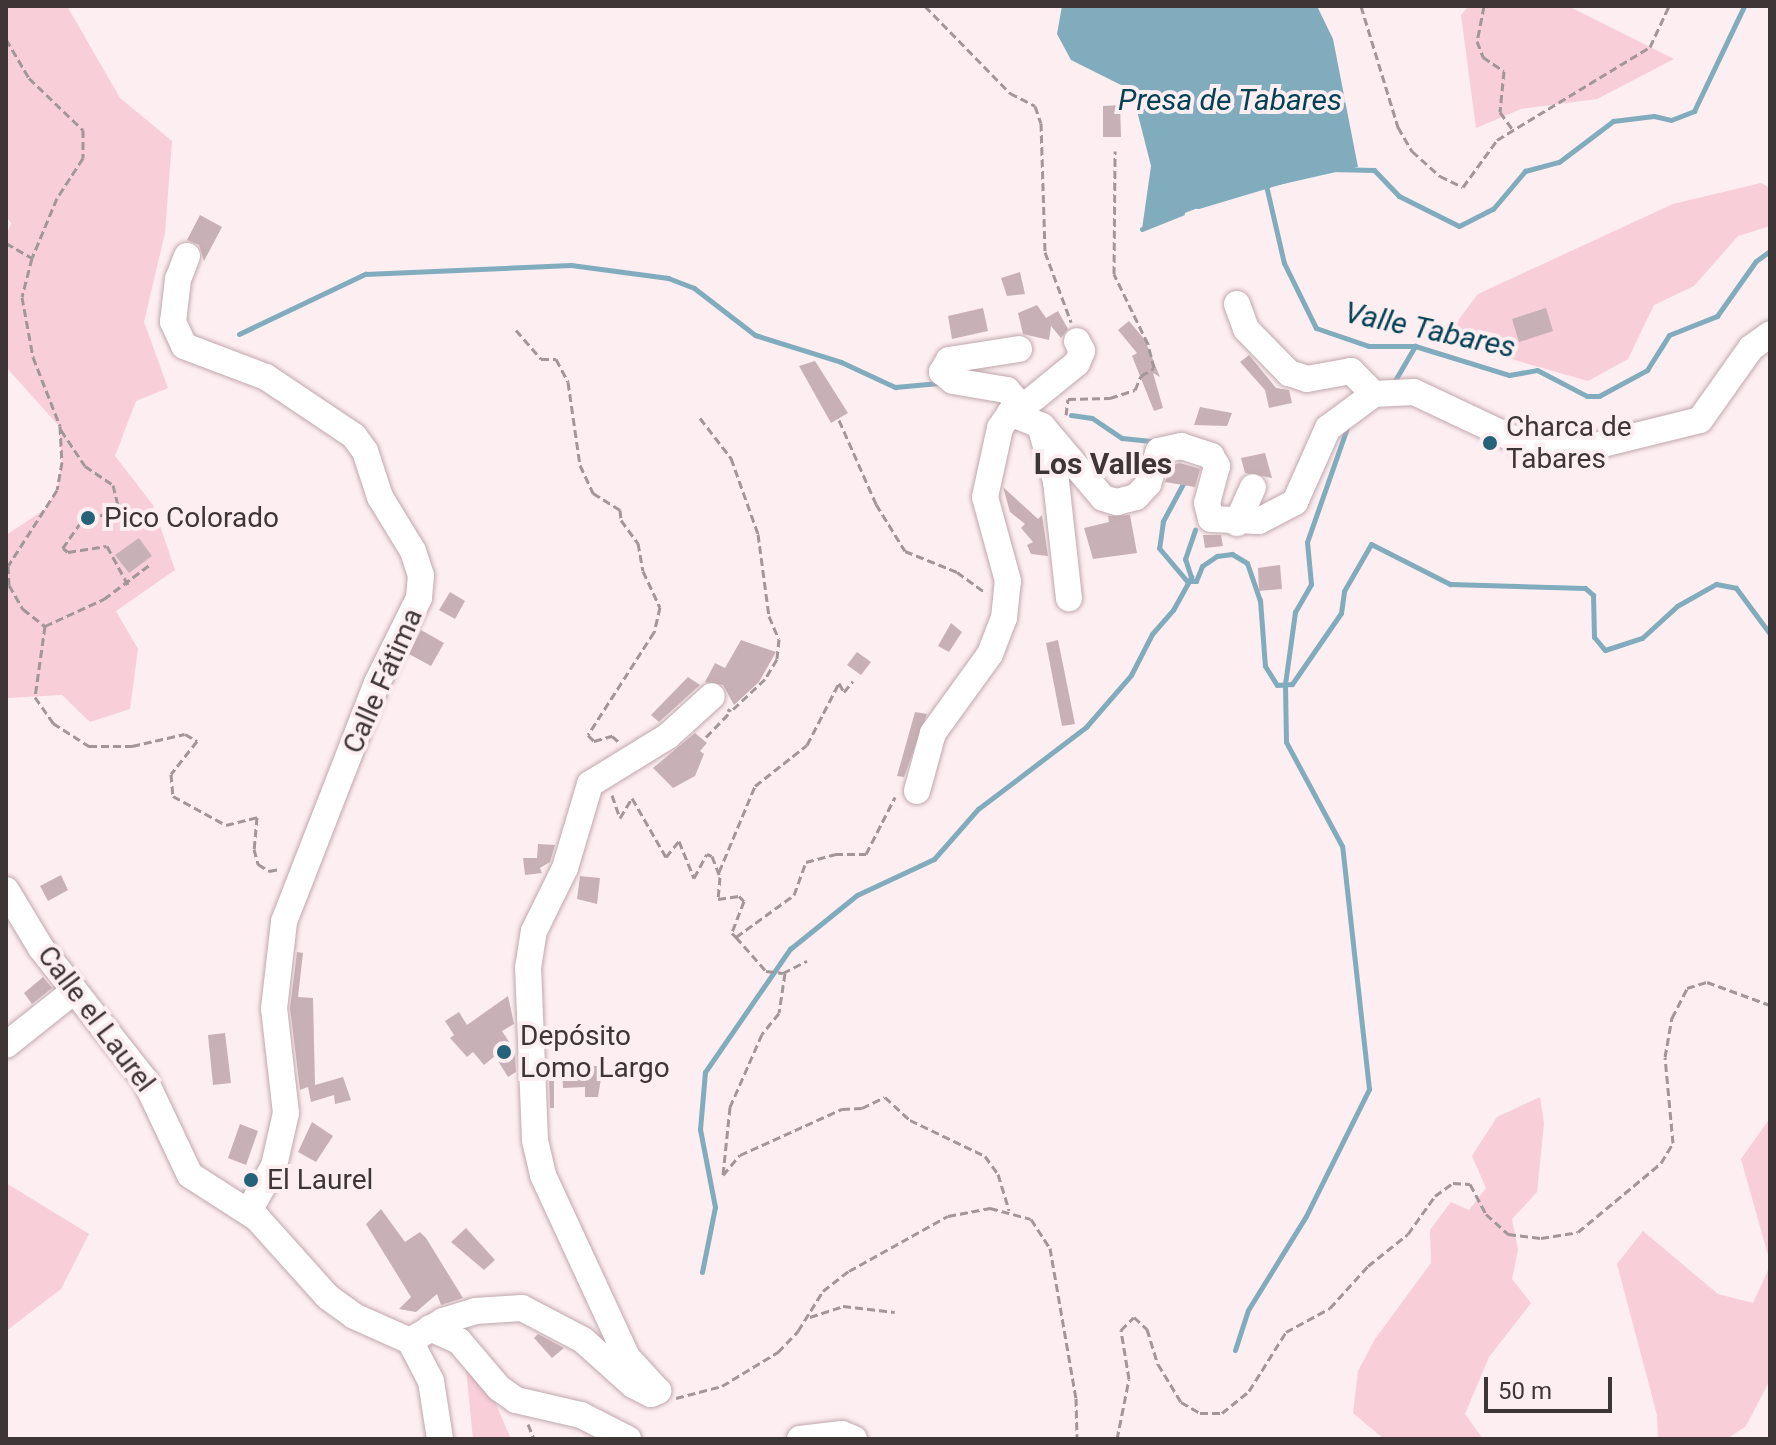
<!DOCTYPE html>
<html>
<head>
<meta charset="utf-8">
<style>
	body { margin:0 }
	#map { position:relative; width:1776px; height:1445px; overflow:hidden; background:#fdeef1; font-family:Roboto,sans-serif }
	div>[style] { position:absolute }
	.green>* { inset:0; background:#f8ced8 }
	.water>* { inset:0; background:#80acbe }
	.stream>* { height:5px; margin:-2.5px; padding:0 2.5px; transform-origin:2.5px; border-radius:2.5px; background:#80acbe }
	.building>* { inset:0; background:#c8b1b6 }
	.path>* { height:3px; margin-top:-1.5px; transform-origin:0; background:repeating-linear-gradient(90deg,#a29698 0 8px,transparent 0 12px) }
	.roads { filter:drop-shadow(0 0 2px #bfa7ad) drop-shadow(0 0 2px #bfa7ad) }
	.minor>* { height:26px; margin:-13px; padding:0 13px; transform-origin:13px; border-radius:13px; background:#fff }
	.dots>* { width:22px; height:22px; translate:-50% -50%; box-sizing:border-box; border:4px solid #fdeef1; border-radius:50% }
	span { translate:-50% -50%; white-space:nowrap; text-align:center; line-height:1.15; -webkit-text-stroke:8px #fdeef1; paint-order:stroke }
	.poi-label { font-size:28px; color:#3e3537 }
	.left { translate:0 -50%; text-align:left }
	.street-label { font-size:28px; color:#3e3537 }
	.water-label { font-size:30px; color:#024256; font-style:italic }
	.neighbourhood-label { font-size:30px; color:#3e3537; font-weight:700 }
	.frame { position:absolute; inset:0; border:8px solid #3e3537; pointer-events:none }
	.scale { position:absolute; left:1484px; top:1377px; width:128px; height:36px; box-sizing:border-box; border:4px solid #3e3537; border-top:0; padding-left:10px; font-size:24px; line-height:28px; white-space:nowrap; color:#3e3537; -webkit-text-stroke:6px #fdeef1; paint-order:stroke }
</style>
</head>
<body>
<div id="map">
	<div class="green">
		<i style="clip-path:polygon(6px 6px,67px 6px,120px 98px,172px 141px,165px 233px,144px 322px,168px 388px,136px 401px,115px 456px,153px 505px,175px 570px,116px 611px,138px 649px,130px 709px,90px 722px,62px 695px,6px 698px,6px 535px,44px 510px,57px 490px,62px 462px,59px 426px,6px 367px,6px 237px,11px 223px,6px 216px)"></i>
		<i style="clip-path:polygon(1469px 6px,1568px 6px,1674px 59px,1597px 99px,1521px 109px,1476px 128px,1461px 15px)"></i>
		<i style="clip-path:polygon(1761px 183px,1770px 188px,1770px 226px,1738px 236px,1694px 286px,1654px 305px,1628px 359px,1588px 381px,1473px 348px,1454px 326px,1478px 294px,1673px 204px)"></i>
		<i style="clip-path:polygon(1540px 1097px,1544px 1123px,1537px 1192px,1512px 1219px,1518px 1250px,1512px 1279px,1531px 1303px,1489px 1357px,1465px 1414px,1483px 1439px,1384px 1439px,1353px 1413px,1358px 1371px,1375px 1339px,1431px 1263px,1430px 1230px,1451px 1202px,1469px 1210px,1486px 1188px,1472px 1156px,1497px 1117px)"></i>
		<i style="clip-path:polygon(1768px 1121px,1770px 1122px,1770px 1262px,1741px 1159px)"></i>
		<i style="clip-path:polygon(6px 1183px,89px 1234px,61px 1289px,6px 1331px)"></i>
		<i style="clip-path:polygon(1643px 1231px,1718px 1294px,1753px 1303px,1770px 1266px,1770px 1380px,1746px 1426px,1727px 1439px,1658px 1439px,1657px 1415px,1617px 1264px)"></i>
		<i style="clip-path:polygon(466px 1369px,495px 1402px,511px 1439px,473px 1439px)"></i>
	</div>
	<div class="water">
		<i style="clip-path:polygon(1062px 6px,1317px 6px,1333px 39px,1358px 167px,1230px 196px,1142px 229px,1151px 166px,1135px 103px,1125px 87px,1071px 60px,1057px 34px)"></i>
	</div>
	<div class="stream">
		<i style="left:1302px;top:176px;width:28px;rotate:-15deg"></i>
		<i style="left:1329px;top:169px;width:45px;rotate:1.3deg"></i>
		<i style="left:1374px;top:170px;width:36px;rotate:46deg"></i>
		<i style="left:1399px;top:196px;width:67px;rotate:26.6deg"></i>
		<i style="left:1459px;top:226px;width:38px;rotate:-27deg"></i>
		<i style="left:1493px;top:209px;width:50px;rotate:-49.9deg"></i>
		<i style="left:1525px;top:171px;width:35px;rotate:-15deg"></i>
		<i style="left:1559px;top:162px;width:68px;rotate:-37.2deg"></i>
		<i style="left:1613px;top:121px;width:41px;rotate:-7deg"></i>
		<i style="left:1654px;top:116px;width:17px;rotate:13deg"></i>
		<i style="left:1671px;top:120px;width:25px;rotate:-21deg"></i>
		<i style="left:1694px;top:111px;width:116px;rotate:-64.5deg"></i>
		<i style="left:1265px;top:181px;width:84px;rotate:77deg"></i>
		<i style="left:1284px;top:263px;width:72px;rotate:63.8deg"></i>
		<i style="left:1316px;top:328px;width:56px;rotate:18.8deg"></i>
		<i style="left:1369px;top:346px;width:46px"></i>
		<i style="left:1415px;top:346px;width:98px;rotate:17.1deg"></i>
		<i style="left:1509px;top:375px;width:28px;rotate:-10deg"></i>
		<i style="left:1537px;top:370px;width:56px;rotate:27.5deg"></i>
		<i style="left:1587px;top:396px;width:12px"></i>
		<i style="left:1599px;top:396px;width:55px;rotate:-28.4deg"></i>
		<i style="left:1647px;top:370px;width:41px;rotate:-57.8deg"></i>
		<i style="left:1669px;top:335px;width:52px;rotate:-21.6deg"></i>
		<i style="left:1717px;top:316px;width:67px;rotate:-54.7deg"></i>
		<i style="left:1756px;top:261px;width:17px;rotate:-36deg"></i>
		<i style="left:1198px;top:206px;width:98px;rotate:-16.6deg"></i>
		<i style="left:1142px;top:229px;width:43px;rotate:-21.8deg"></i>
		<i style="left:239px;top:334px;width:140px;rotate:-25.5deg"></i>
		<i style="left:365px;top:274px;width:206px;rotate:-2.5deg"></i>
		<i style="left:571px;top:265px;width:98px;rotate:7.6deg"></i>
		<i style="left:668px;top:278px;width:28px;rotate:21deg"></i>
		<i style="left:694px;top:288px;width:77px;rotate:37.6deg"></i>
		<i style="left:755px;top:335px;width:90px;rotate:17.4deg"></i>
		<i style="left:841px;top:362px;width:60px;rotate:24.8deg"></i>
		<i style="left:895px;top:387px;width:44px;rotate:-5.2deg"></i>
		<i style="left:1394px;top:382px;width:42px;rotate:-59.7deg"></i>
		<i style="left:1071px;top:415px;width:21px;rotate:8deg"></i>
		<i style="left:1092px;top:418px;width:36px;rotate:34deg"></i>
		<i style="left:1122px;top:438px;width:29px;rotate:6deg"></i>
		<i style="left:1185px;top:480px;width:47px;rotate:118.2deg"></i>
		<i style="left:1163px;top:521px;width:27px;rotate:98deg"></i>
		<i style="left:1159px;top:548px;width:43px;rotate:49.7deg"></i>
		<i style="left:1187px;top:581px;width:9px"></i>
		<i style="left:1196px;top:581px;width:16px;rotate:-68deg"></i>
		<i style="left:1202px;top:566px;width:18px;rotate:-34deg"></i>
		<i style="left:1217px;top:556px;width:15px;rotate:-8deg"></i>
		<i style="left:1232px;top:554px;width:17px;rotate:31deg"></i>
		<i style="left:1247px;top:563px;width:39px;rotate:71deg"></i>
		<i style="left:1260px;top:600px;width:66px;rotate:85.7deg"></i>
		<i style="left:1265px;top:666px;width:22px;rotate:58deg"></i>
		<i style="left:1277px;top:685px;width:15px;rotate:-4deg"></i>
		<i style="left:1292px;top:684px;width:86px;rotate:-55.4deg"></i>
		<i style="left:1341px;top:613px;width:22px;rotate:-82deg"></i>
		<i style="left:1344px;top:591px;width:54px;rotate:-60.1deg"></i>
		<i style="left:1371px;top:544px;width:89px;rotate:26.9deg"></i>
		<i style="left:1450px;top:584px;width:135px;rotate:1.7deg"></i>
		<i style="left:1585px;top:588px;width:11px;rotate:41deg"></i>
		<i style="left:1593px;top:595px;width:42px;rotate:88.6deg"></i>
		<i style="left:1594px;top:637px;width:17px;rotate:50deg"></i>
		<i style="left:1605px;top:650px;width:39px;rotate:-18deg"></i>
		<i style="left:1642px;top:638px;width:47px;rotate:-42.4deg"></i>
		<i style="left:1677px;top:606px;width:45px;rotate:-29.4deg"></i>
		<i style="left:1716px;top:584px;width:20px;rotate:11deg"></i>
		<i style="left:1736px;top:588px;width:57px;rotate:53.5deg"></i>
		<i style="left:702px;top:1272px;width:66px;rotate:-78.7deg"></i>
		<i style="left:715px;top:1207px;width:79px;rotate:-100.9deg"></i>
		<i style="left:700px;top:1129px;width:57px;rotate:-85deg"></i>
		<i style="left:705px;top:1072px;width:150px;rotate:-55.4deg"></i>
		<i style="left:790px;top:949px;width:86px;rotate:-38.9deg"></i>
		<i style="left:857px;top:895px;width:85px;rotate:-25.1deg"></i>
		<i style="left:934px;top:859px;width:67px;rotate:-48.7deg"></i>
		<i style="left:978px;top:809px;width:136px;rotate:-37.2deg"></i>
		<i style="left:1086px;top:727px;width:69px;rotate:-49.1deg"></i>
		<i style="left:1131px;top:675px;width:46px;rotate:-62.9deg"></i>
		<i style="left:1152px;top:634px;width:32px;rotate:-49deg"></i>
		<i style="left:1173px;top:610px;width:38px;rotate:-61deg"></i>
		<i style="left:1191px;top:577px;width:19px;rotate:-108deg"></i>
		<i style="left:1185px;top:559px;width:31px;rotate:-71deg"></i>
		<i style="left:1235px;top:1350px;width:42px;rotate:-72deg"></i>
		<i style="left:1248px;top:1310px;width:110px;rotate:-58.3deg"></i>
		<i style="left:1306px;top:1216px;width:142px;rotate:-63.6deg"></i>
		<i style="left:1369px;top:1089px;width:244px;rotate:-96.3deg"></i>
		<i style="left:1342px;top:846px;width:118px;rotate:-118.3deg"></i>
		<i style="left:1286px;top:742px;width:58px;rotate:-91deg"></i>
		<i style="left:1285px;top:684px;width:73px;rotate:-82.1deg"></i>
		<i style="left:1295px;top:612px;width:32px;rotate:-60deg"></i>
		<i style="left:1311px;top:584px;width:42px;rotate:-95.4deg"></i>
		<i style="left:1307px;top:542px;width:124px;rotate:-70.7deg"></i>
	</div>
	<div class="building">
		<i style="clip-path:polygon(1120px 105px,1121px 137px,1103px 137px,1103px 106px)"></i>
		<i style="clip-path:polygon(200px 215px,222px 227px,204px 261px,199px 245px,187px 240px)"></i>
		<i style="clip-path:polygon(1020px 272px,1025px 294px,1007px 296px,1001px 278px)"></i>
		<i style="clip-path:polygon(1037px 305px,1046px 318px,1058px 311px,1068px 329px,1061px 338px,1051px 326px,1049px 340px,1023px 334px,1018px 313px)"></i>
		<i style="clip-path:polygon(983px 308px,988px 331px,952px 339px,948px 316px)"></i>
		<i style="clip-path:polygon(1546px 308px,1553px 331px,1519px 342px,1512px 319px)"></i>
		<i style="clip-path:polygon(1129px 321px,1145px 340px,1160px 377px,1153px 373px,1163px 408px,1154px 411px,1132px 356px,1137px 353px,1118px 330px)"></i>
		<i style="clip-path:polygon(1249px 355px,1276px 388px,1289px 390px,1292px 403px,1269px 408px,1265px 390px,1240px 362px)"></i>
		<i style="clip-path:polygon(815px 361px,848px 413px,831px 423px,799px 366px)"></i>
		<i style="clip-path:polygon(1200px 407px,1232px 413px,1227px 426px,1194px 425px)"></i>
		<i style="clip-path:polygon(1265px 453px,1272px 478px,1245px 473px,1241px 458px)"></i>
		<i style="clip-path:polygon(1180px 463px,1200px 469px,1195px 487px,1165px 482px,1171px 465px)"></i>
		<i style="clip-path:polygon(1003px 487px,1038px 519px,1042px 515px,1048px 556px,1031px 554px,1027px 545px,1033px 542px,1021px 528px,1025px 524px,1010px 512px)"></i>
		<i style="clip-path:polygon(1130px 515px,1137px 553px,1093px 559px,1084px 528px,1109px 522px,1108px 516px)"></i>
		<i style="clip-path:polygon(1203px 535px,1221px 535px,1223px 546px,1205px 548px)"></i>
		<i style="clip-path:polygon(139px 538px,152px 556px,129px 573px,115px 555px)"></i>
		<i style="clip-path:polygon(1280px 565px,1282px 589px,1259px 591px,1258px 568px)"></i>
		<i style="clip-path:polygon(450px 592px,465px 601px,455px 619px,439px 610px)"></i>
		<i style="clip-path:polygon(951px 623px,962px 632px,949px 652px,938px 646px)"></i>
		<i style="clip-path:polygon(421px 630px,444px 643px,431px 666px,409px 654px)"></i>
		<i style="clip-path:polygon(741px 640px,776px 652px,759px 682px,734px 705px,723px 685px,705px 682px,715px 663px,725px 668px)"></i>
		<i style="clip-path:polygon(1058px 640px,1075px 724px,1062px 726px,1046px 643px)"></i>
		<i style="clip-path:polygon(857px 652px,871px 662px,861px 675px,847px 665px)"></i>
		<i style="clip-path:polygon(688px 677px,700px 685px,659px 722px,651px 715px)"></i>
		<i style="clip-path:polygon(915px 712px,927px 714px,904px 777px,897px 776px)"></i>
		<i style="clip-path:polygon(695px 733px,707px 743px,700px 751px,704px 754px,695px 776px,673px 788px,653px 768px)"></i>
		<i style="clip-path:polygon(538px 844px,555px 845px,550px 862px,540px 868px,542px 873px,525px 875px,523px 858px,537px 858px)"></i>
		<i style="clip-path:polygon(61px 875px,68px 890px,48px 901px,40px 886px)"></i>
		<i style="clip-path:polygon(580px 876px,600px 878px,597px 904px,577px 899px)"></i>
		<i style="clip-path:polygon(297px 952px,303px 953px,298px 997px,313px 998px,315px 1085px,343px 1077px,351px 1100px,335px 1104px,334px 1095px,311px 1102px,308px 1087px,300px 1090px,290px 1008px)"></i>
		<i style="clip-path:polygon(43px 977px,52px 988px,32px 1004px,24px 993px)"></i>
		<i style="clip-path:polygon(508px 996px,514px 1024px,502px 1031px,515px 1051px,516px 1072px,508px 1077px,495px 1056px,484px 1065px,473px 1052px,467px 1057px,450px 1038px,454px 1035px,445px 1021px,459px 1012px,467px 1025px)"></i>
		<i style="clip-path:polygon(225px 1033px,231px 1083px,213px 1085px,208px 1035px)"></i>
		<i style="clip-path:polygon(584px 1066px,603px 1066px,598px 1097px,585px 1097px,585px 1087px,563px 1088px,562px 1067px)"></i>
		<i style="clip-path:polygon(549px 1079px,554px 1079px,554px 1108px,550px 1108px)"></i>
		<i style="clip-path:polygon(312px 1122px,333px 1136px,316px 1162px,298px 1152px)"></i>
		<i style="clip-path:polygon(240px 1124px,258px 1131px,246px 1165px,228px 1158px)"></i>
		<i style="clip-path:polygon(381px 1209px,405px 1242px,420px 1232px,426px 1238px,463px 1298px,441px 1305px,437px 1294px,416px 1312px,399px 1309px,411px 1297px,366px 1224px)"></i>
		<i style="clip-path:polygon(466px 1228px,495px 1260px,484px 1270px,451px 1242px)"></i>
		<i style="clip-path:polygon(538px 1334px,564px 1348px,552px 1358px,534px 1338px)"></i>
	</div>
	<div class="path">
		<i style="left:925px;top:6px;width:122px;rotate:45.7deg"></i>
		<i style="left:1010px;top:93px;width:28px;rotate:27deg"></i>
		<i style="left:1035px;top:106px;width:18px;rotate:71deg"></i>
		<i style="left:1041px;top:123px;width:129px;rotate:88.2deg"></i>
		<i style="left:1045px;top:252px;width:75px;rotate:69.6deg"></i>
		<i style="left:1361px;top:6px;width:127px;rotate:73deg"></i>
		<i style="left:1398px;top:127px;width:28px;rotate:60deg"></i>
		<i style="left:1412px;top:151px;width:38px;rotate:42deg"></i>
		<i style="left:1440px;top:176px;width:25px;rotate:26deg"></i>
		<i style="left:1463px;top:187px;width:58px;rotate:-54.1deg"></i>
		<i style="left:1497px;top:140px;width:179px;rotate:-31.3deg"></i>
		<i style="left:1650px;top:47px;width:45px;rotate:-65.1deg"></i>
		<i style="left:1484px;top:6px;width:36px;rotate:101deg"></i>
		<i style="left:1477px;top:41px;width:17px;rotate:69deg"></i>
		<i style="left:1483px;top:57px;width:25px;rotate:34deg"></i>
		<i style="left:1504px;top:71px;width:41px;rotate:95.6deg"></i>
		<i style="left:1500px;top:112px;width:22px;rotate:54deg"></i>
		<i style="left:6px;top:39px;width:45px;rotate:59.5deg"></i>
		<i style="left:29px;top:78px;width:75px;rotate:43.9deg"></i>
		<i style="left:83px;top:130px;width:28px;rotate:90deg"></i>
		<i style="left:83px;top:158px;width:48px;rotate:123deg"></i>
		<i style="left:57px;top:198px;width:65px;rotate:112.6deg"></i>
		<i style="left:6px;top:243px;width:30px;rotate:30deg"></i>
		<i style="left:32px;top:258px;width:40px;rotate:104.4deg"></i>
		<i style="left:22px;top:297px;width:61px;rotate:79.6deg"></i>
		<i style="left:33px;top:357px;width:74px;rotate:68.6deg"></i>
		<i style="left:60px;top:426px;width:36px;rotate:87deg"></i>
		<i style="left:62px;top:462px;width:28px;rotate:100deg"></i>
		<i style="left:57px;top:490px;width:90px;rotate:122.8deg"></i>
		<i style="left:8px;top:566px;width:19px;rotate:87deg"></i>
		<i style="left:9px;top:585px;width:28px;rotate:60deg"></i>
		<i style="left:23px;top:609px;width:28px;rotate:38deg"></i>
		<i style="left:45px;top:626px;width:65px;rotate:-24.6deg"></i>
		<i style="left:104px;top:599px;width:60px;rotate:-36.9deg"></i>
		<i style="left:516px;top:330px;width:38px;rotate:49deg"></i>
		<i style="left:541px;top:359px;width:15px"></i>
		<i style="left:556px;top:359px;width:26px;rotate:62deg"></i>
		<i style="left:568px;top:382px;width:84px;rotate:81.8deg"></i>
		<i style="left:580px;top:465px;width:31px;rotate:65deg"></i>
		<i style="left:593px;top:493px;width:32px;rotate:32deg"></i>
		<i style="left:620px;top:510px;width:10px;rotate:84deg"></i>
		<i style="left:621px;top:520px;width:29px;rotate:54deg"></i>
		<i style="left:638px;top:543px;width:28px;rotate:80deg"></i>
		<i style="left:643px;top:571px;width:40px;rotate:65deg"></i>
		<i style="left:660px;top:607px;width:26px;rotate:103deg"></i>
		<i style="left:654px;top:632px;width:122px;rotate:122.7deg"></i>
		<i style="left:588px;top:735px;width:8px;rotate:45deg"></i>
		<i style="left:594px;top:741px;width:19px;rotate:-16deg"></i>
		<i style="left:612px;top:736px;width:9px;rotate:41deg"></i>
		<i style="left:1066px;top:415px;width:16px;rotate:-83deg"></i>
		<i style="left:1068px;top:399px;width:42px;rotate:-1.4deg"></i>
		<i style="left:1110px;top:398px;width:26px;rotate:-18deg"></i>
		<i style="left:1135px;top:390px;width:15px;rotate:-67deg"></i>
		<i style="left:1141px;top:376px;width:15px;rotate:-32deg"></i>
		<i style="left:1154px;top:368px;width:25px;rotate:-104deg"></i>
		<i style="left:1148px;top:344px;width:78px;rotate:-115.9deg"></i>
		<i style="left:1114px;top:274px;width:123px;rotate:-89.5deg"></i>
		<i style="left:700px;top:418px;width:51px;rotate:52.2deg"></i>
		<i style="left:731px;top:458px;width:81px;rotate:70.4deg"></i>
		<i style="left:758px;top:534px;width:83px;rotate:82.4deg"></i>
		<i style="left:769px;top:616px;width:25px;rotate:67deg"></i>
		<i style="left:779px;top:639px;width:20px;rotate:96deg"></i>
		<i style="left:777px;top:659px;width:23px;rotate:121deg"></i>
		<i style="left:765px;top:679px;width:47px;rotate:136.7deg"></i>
		<i style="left:731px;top:711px;width:4px;rotate:-153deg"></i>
		<i style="left:839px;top:420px;width:92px;rotate:66.2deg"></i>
		<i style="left:876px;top:504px;width:55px;rotate:58.3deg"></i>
		<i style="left:905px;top:551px;width:56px;rotate:22deg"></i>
		<i style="left:957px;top:572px;width:36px;rotate:36deg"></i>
		<i style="left:61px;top:430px;width:43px;rotate:56.3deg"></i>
		<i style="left:85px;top:466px;width:34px;rotate:34deg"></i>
		<i style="left:113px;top:485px;width:25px;rotate:76deg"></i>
		<i style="left:119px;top:509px;width:40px;rotate:161.1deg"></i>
		<i style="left:81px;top:522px;width:32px;rotate:125deg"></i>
		<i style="left:63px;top:548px;width:6px;rotate:39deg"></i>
		<i style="left:68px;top:552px;width:39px;rotate:-9deg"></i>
		<i style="left:107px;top:546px;width:44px;rotate:61.7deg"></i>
		<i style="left:45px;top:626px;width:72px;rotate:98deg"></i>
		<i style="left:35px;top:697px;width:32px;rotate:55deg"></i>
		<i style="left:53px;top:723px;width:43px;rotate:32.6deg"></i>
		<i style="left:89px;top:746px;width:43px"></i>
		<i style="left:132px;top:746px;width:54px;rotate:-12.8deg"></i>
		<i style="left:185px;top:734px;width:14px;rotate:30deg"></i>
		<i style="left:197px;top:741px;width:42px;rotate:128.2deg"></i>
		<i style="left:171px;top:774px;width:22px;rotate:85deg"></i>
		<i style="left:173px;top:796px;width:60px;rotate:28.7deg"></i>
		<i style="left:226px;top:825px;width:32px;rotate:-14deg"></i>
		<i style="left:257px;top:817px;width:32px;rotate:95deg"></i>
		<i style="left:254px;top:849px;width:16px;rotate:75deg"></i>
		<i style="left:258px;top:864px;width:13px;rotate:32deg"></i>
		<i style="left:269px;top:871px;width:11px;rotate:-10deg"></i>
		<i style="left:706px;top:737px;width:36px;rotate:-46deg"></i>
		<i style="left:612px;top:795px;width:24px;rotate:71deg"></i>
		<i style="left:620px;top:818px;width:23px;rotate:-59deg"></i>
		<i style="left:632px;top:798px;width:68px;rotate:60deg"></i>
		<i style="left:666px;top:857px;width:21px;rotate:-51deg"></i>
		<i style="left:679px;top:841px;width:40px;rotate:68deg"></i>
		<i style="left:694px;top:878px;width:27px;rotate:-62deg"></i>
		<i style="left:707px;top:854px;width:5px;rotate:22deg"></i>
		<i style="left:712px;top:856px;width:22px;rotate:69deg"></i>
		<i style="left:720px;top:877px;width:22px;rotate:95deg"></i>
		<i style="left:718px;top:899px;width:21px;rotate:-8deg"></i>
		<i style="left:739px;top:896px;width:7px;rotate:45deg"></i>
		<i style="left:744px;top:901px;width:34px;rotate:111deg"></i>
		<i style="left:732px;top:933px;width:6px;rotate:45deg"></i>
		<i style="left:736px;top:937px;width:72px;rotate:-35.9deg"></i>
		<i style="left:794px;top:895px;width:35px;rotate:-70deg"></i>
		<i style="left:806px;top:862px;width:30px;rotate:-15deg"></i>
		<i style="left:835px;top:854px;width:31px"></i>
		<i style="left:866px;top:854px;width:64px;rotate:-63deg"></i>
		<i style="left:719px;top:872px;width:93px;rotate:-67.3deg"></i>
		<i style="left:755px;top:786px;width:66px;rotate:-38.3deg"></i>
		<i style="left:807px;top:745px;width:70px;rotate:-62.7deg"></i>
		<i style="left:839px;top:683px;width:10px;rotate:61deg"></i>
		<i style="left:844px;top:692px;width:14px;rotate:-51deg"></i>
		<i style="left:736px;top:937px;width:45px;rotate:48.6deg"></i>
		<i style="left:766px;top:971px;width:17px;rotate:7deg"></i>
		<i style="left:783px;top:973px;width:27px;rotate:-27deg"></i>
		<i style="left:785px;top:973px;width:40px;rotate:98.5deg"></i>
		<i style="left:779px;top:1013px;width:27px;rotate:129deg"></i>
		<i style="left:762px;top:1034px;width:80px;rotate:113.7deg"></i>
		<i style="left:730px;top:1107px;width:68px;rotate:95.9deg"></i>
		<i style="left:723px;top:1175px;width:26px;rotate:-50deg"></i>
		<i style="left:740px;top:1155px;width:112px;rotate:-24.3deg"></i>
		<i style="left:842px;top:1109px;width:20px;rotate:-3deg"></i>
		<i style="left:862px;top:1108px;width:25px;rotate:-26deg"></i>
		<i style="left:885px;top:1097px;width:34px;rotate:43deg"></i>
		<i style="left:910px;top:1120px;width:83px;rotate:25.6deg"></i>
		<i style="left:985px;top:1156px;width:22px;rotate:54deg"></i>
		<i style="left:998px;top:1174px;width:38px;rotate:73deg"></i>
		<i style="left:810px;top:1317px;width:35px;rotate:-18deg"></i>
		<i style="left:843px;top:1306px;width:52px;rotate:6.6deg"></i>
		<i style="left:676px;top:1398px;width:48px;rotate:-14.6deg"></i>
		<i style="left:722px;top:1386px;width:66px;rotate:-31.3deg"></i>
		<i style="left:778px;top:1352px;width:29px;rotate:-46deg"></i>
		<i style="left:798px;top:1331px;width:47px;rotate:-58deg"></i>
		<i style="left:823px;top:1291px;width:33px;rotate:-38deg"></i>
		<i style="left:849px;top:1271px;width:113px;rotate:-29.1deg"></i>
		<i style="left:948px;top:1216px;width:43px;rotate:-10.8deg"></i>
		<i style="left:990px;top:1208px;width:42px;rotate:15deg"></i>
		<i style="left:1031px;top:1219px;width:35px;rotate:57deg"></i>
		<i style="left:1050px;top:1248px;width:152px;rotate:80.2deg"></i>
		<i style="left:1076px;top:1398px;width:41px;rotate:88.6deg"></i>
		<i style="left:528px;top:1424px;width:16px;rotate:68deg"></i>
		<i style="left:1117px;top:1439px;width:61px;rotate:-78.7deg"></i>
		<i style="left:1129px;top:1379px;width:50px;rotate:-99.3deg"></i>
		<i style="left:1121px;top:1330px;width:18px;rotate:-45deg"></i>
		<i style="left:1134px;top:1317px;width:18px;rotate:43deg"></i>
		<i style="left:1147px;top:1329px;width:37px;rotate:73deg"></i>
		<i style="left:1158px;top:1364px;width:44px;rotate:58.8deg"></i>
		<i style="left:1181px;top:1402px;width:22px;rotate:30deg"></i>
		<i style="left:1200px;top:1413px;width:22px"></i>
		<i style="left:1222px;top:1413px;width:35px;rotate:-39deg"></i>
		<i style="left:1249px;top:1391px;width:70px;rotate:-57.9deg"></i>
		<i style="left:1286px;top:1332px;width:50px;rotate:-28.6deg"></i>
		<i style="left:1330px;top:1308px;width:57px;rotate:-47.9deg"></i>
		<i style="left:1368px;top:1266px;width:51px;rotate:-38.7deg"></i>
		<i style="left:1408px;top:1234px;width:47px;rotate:-54.6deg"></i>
		<i style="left:1435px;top:1196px;width:22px;rotate:-36deg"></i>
		<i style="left:1453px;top:1183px;width:17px;rotate:3deg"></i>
		<i style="left:1470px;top:1184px;width:34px;rotate:62deg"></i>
		<i style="left:1486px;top:1214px;width:30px;rotate:42deg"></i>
		<i style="left:1508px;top:1234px;width:33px;rotate:7deg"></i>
		<i style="left:1541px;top:1238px;width:37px;rotate:-9deg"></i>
		<i style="left:1578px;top:1232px;width:108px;rotate:-39.7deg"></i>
		<i style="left:1661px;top:1163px;width:23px;rotate:-59deg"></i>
		<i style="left:1673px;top:1143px;width:86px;rotate:-95.3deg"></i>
		<i style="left:1665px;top:1057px;width:40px;rotate:-80deg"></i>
		<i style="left:1672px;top:1018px;width:34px;rotate:-63deg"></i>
		<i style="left:1687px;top:988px;width:21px;rotate:-17deg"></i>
		<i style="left:1707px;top:982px;width:67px;rotate:20.1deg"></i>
	</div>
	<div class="roads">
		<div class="minor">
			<i style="left:187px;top:256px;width:25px;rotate:111deg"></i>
			<i style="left:178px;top:279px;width:43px;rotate:96.6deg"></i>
			<i style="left:173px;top:322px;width:26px;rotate:65deg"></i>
			<i style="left:184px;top:346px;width:88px;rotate:20.7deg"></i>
			<i style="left:266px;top:377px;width:106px;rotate:33.8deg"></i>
			<i style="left:354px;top:436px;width:19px;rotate:54deg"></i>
			<i style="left:365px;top:451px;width:48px;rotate:71.9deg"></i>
			<i style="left:380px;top:497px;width:63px;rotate:58.6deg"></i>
			<i style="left:413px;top:551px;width:25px;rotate:72deg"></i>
			<i style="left:421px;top:575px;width:23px;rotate:95deg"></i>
			<i style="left:419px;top:598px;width:95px;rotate:116.3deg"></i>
			<i style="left:377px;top:683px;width:256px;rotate:111.3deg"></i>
			<i style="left:284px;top:922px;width:87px;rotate:96.6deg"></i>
			<i style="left:274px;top:1008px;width:106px;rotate:83.5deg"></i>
			<i style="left:286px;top:1113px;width:54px;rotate:102.8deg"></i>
			<i style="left:274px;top:1166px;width:51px;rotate:119.1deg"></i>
			<i style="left:1237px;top:304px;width:27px;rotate:70deg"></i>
			<i style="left:1246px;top:329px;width:62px;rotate:45.7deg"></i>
			<i style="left:1289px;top:373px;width:19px;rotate:18deg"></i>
			<i style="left:1307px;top:379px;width:45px;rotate:-10.3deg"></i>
			<i style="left:1351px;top:371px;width:33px;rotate:45deg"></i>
			<i style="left:1019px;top:349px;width:71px;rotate:171.1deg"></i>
			<i style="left:949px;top:360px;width:14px;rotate:120deg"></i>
			<i style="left:942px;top:372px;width:14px;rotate:39deg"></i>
			<i style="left:953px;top:381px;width:55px;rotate:9.5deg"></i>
			<i style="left:1007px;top:390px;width:20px;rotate:49deg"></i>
			<i style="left:1017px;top:412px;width:77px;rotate:-39.2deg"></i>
			<i style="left:1077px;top:363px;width:13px;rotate:-67deg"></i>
			<i style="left:1082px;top:351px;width:11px;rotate:-117deg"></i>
			<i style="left:1041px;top:429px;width:54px;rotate:73.9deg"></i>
			<i style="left:1056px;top:481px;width:118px;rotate:83.7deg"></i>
			<i style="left:1237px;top:523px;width:39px;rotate:-66deg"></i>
			<i style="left:917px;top:791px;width:60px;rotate:-74.6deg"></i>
			<i style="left:933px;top:733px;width:97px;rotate:-54.2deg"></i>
			<i style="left:990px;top:654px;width:39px;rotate:-69deg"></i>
			<i style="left:1004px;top:618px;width:37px;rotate:-84deg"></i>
			<i style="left:1008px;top:581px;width:87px;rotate:-105.3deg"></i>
			<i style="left:985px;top:497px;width:71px;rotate:-77.7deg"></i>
			<i style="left:1000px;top:428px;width:18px;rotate:-56deg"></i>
			<i style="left:1010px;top:413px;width:35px;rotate:22deg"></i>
			<i style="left:1042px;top:426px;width:94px;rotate:49.7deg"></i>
			<i style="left:1103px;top:498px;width:15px;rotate:16deg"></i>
			<i style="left:1117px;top:502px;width:20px;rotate:-15deg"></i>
			<i style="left:1136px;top:497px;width:18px;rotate:-47deg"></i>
			<i style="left:1148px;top:484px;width:35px;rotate:-72deg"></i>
			<i style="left:1159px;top:451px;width:23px;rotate:-13deg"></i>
			<i style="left:1181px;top:446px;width:32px;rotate:18deg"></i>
			<i style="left:1211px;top:456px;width:12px;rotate:59deg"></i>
			<i style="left:1217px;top:466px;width:38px;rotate:105deg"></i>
			<i style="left:1207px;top:503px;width:16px;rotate:76deg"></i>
			<i style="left:1211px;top:519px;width:48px;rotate:2.4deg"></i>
			<i style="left:1259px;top:521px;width:41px;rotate:-27.8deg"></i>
			<i style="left:1295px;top:502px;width:81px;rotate:-66deg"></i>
			<i style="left:1328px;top:428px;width:57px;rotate:-36.5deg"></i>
			<i style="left:1374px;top:394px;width:40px;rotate:-2.9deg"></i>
			<i style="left:1414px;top:392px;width:119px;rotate:25.3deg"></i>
			<i style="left:1522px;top:443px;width:65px;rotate:4.4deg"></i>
			<i style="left:1587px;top:448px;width:116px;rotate:-13.9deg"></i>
			<i style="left:1700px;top:420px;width:88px;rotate:-54.7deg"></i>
			<i style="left:1751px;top:348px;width:24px;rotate:-36deg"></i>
			<i style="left:6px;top:890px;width:68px;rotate:58.9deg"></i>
			<i style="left:41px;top:948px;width:168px;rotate:51.8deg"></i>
			<i style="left:145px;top:1080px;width:105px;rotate:64.7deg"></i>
			<i style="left:190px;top:1175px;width:80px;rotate:32.7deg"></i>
			<i style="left:257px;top:1218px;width:106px;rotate:48.1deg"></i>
			<i style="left:328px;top:1297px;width:32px;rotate:36deg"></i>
			<i style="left:354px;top:1316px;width:61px;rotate:24.1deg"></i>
			<i style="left:410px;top:1341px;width:45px;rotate:62.3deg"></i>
			<i style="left:431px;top:1381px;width:59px;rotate:81.2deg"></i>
			<i style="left:6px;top:1045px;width:87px;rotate:-38.5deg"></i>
			<i style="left:430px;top:1328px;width:32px;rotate:24deg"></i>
			<i style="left:459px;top:1341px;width:62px;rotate:49.6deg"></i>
			<i style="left:499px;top:1388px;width:21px;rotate:35deg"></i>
			<i style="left:516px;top:1400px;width:67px;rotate:13deg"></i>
			<i style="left:581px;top:1415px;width:53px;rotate:27.1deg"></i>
			<i style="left:410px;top:1341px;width:39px;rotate:-31deg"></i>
			<i style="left:443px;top:1321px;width:34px;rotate:-17deg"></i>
			<i style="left:475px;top:1311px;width:47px;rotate:-3.7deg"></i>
			<i style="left:522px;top:1308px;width:69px;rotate:27.7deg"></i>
			<i style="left:583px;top:1340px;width:67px;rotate:42deg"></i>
			<i style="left:633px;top:1385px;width:20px;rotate:27deg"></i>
			<i style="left:651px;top:1394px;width:8px;rotate:-23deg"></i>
			<i style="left:658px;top:1391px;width:46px;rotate:-132.4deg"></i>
			<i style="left:627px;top:1357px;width:200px;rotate:-114.8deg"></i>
			<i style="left:543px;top:1175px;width:36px;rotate:-103deg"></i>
			<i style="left:535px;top:1140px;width:172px;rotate:-92.3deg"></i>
			<i style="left:528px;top:968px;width:37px;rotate:-81deg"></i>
			<i style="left:534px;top:931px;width:70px;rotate:-63.8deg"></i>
			<i style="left:565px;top:868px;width:88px;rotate:-73.4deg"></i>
			<i style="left:590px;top:784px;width:92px;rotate:-31.6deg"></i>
			<i style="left:668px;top:736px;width:59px;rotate:-42.3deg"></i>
			<i style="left:800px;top:1439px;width:42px;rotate:-6.8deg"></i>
			<i style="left:842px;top:1434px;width:13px;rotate:23deg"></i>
		</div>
	</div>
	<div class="dots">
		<i style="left:1490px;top:443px;background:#256279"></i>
		<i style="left:88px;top:518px;background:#256279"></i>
		<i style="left:504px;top:1052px;background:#256279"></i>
		<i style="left:251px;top:1180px;background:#256279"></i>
	</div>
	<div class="poi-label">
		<span class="left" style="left:1506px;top:443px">Charca de<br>Tabares</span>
		<span class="left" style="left:104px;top:518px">Pico Colorado</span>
		<span class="left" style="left:520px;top:1052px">Depósito<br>Lomo Largo</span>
		<span class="left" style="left:267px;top:1180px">El Laurel</span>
	</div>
	<div class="street-label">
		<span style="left:383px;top:681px;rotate:-66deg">Calle Fátima</span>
		<span style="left:96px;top:1019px;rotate:53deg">Calle el Laurel</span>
	</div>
	<div class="water-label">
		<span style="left:1230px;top:100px">Presa de Tabares</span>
		<span style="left:1430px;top:330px;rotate:12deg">Valle Tabares</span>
	</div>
	<div class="neighbourhood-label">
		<span style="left:1103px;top:464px">Los Valles</span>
	</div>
	<div class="frame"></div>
	<div class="scale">50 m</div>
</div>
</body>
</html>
